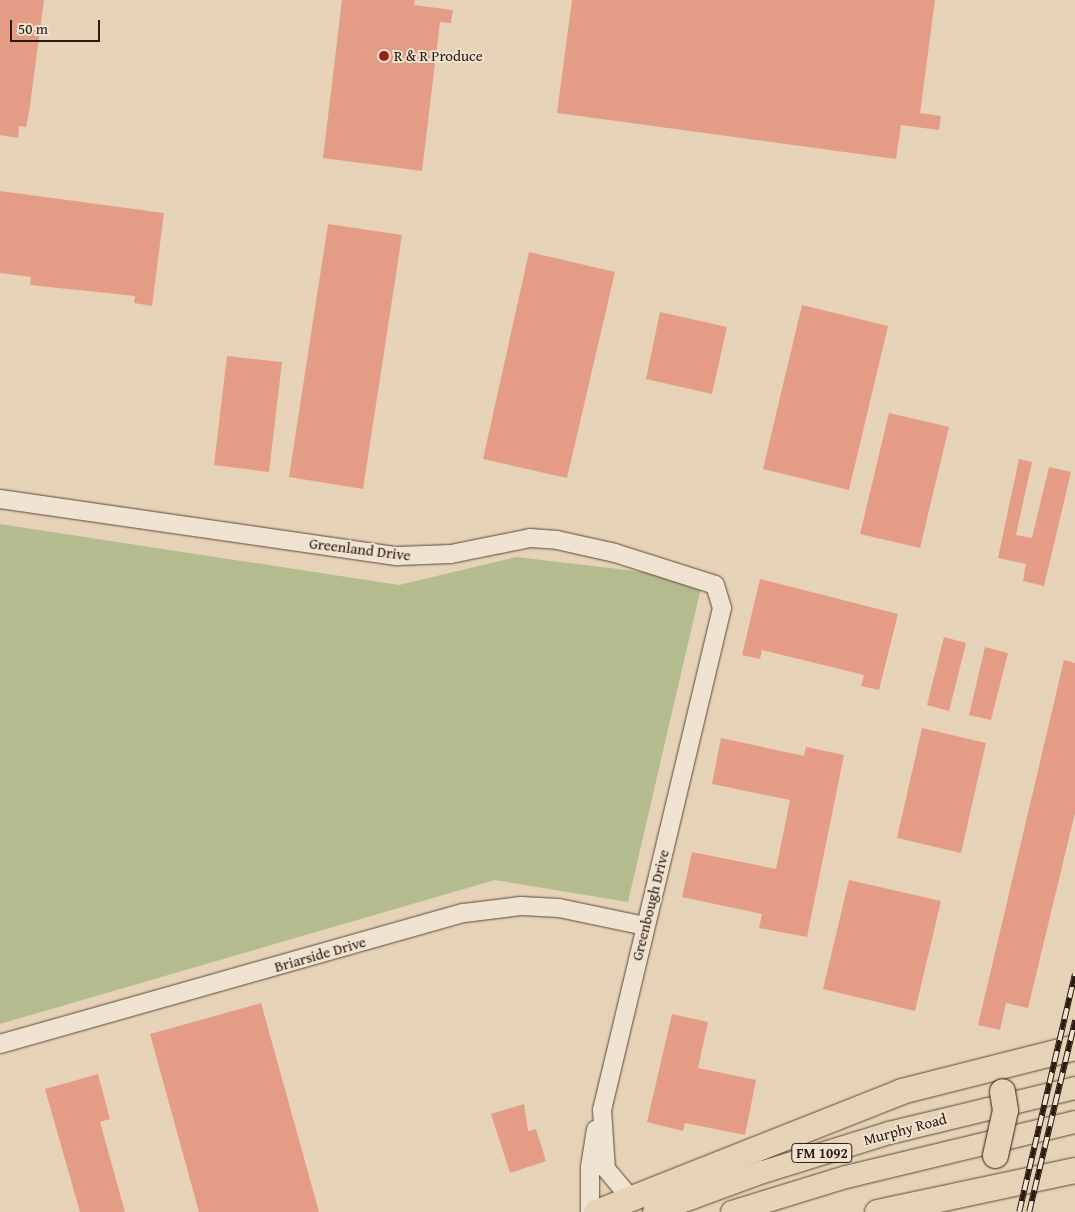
<!DOCTYPE html>
<html>
<head>
<meta charset="utf-8">
<style>
	body { margin:0 }
	#map { position:relative; width:1075px; height:1212px; overflow:hidden; background:#e6d3b7; font-family:"Gentium Book Plus",serif }
	div>[style] { position:absolute }
	.green>* { inset:0; background:#b4bc8f }
	.building>* { inset:0; background:#e49c86 }
	.roads { filter:drop-shadow(0 0 1px #5a4839) drop-shadow(0 0 1px #5a4839) }
	.minor>* { height:18px; margin:-9px; padding:0 9px; transform-origin:9px; border-radius:9px; background:#efe2d0 }
	.major>* { height:22px; margin:-11px; padding:0 11px; transform-origin:11px; border-radius:11px; background:#e6d3b7 }
	.highway>* { height:25px; margin:-12.5px; padding:0 12.5px; transform-origin:12.5px; border-radius:12.5px; background:#e6d3b7 }
	.rail>* { height:5.5px; margin-top:-2.75px; transform-origin:0; background:repeating-linear-gradient(90deg,#efe2d0 0 11px,#2c1a0f 0 22px); box-sizing:border-box; border-block:1px solid #2c1a0f }
	.bridges { filter:drop-shadow(0 0 1px #2c1a0f) drop-shadow(0 0 1px #2c1a0f) }
	.highway-bridge>* { height:25px; margin:-12.5px; padding:0 12.5px; transform-origin:12.5px; border-radius:12.5px; background:#e6d3b7 }
	.dots>* { width:14px; height:14px; translate:-50% -50%; box-sizing:border-box; border:2px solid #efe2d0; border-radius:50% }
	span { translate:-50% -50%; white-space:nowrap; text-align:center; line-height:1.15; -webkit-text-stroke:4px #efe2d0; paint-order:stroke }
	.shield-label span { padding:1px 4px; background:#efe2d0; border:1px solid; border-radius:4px; -webkit-text-stroke-width:0 }
	.shield-label { font-size:14px; color:#2c1a0f; font-weight:700 }
	.poi-label { font-size:15px; color:#2c1a0f }
	.left { translate:0 -50%; text-align:left }
	.street-label { font-size:15px; color:#2c1a0f }
	.scale { position:absolute; left:10px; top:20px; width:90px; height:22px; box-sizing:border-box; border:2px solid #2c1a0f; border-top:0; padding-left:6px; font-size:15px; line-height:18px; white-space:nowrap; color:#2c1a0f; -webkit-text-stroke:4px #efe2d0; paint-order:stroke }
</style>
</head>
<body>
<div id="map">
	<div class="green">
		<i style="clip-path:polygon(0 524px,399px 585px,516px 557px,703px 579px,628px 902px,495px 880px,0 1024px)"></i>
	</div>
	<div class="building">
		<i style="clip-path:polygon(0 0,44px 0,29px 113px,26px 127px,19px 126px,18px 138px,0 135px)"></i>
		<i style="clip-path:polygon(342px 0,415px 0,414px 5px,453px 10px,451px 23px,440px 22px,422px 171px,323px 158px)"></i>
		<i style="clip-path:polygon(572px 0,935px 0,920px 113px,941px 116px,939px 130px,901px 125px,896px 159px,557px 113px)"></i>
		<i style="clip-path:polygon(0 191px,164px 213px,152px 306px,134px 303px,135px 296px,30px 285px,31px 277px,0 273px)"></i>
		<i style="clip-path:polygon(328px 224px,402px 235px,363px 489px,289px 477px)"></i>
		<i style="clip-path:polygon(529px 252px,615px 272px,567px 478px,483px 459px)"></i>
		<i style="clip-path:polygon(802px 305px,888px 326px,849px 490px,763px 469px)"></i>
		<i style="clip-path:polygon(660px 312px,727px 327px,712px 394px,646px 379px)"></i>
		<i style="clip-path:polygon(227px 356px,282px 362px,269px 472px,214px 465px)"></i>
		<i style="clip-path:polygon(889px 413px,949px 427px,920px 548px,860px 534px)"></i>
		<i style="clip-path:polygon(1019px 459px,1032px 462px,1016px 535px,1032px 538px,1049px 467px,1071px 472px,1044px 586px,1023px 581px,1026px 564px,998px 558px)"></i>
		<i style="clip-path:polygon(760px 579px,898px 614px,879px 690px,861px 686px,864px 675px,762px 650px,760px 659px,742px 655px)"></i>
		<i style="clip-path:polygon(944px 637px,966px 643px,949px 711px,927px 705px)"></i>
		<i style="clip-path:polygon(985px 647px,1008px 653px,991px 720px,969px 715px)"></i>
		<i style="clip-path:polygon(1064px 660px,1075px 663px,1075px 813px,1028px 1008px,1006px 1003px,1000px 1030px,978px 1025px)"></i>
		<i style="clip-path:polygon(922px 728px,986px 743px,961px 853px,897px 838px)"></i>
		<i style="clip-path:polygon(721px 738px,804px 756px,806px 747px,844px 755px,807px 937px,759px 928px,762px 914px,682px 897px,692px 852px,776px 869px,790px 800px,712px 784px)"></i>
		<i style="clip-path:polygon(849px 880px,941px 901px,915px 1011px,823px 989px)"></i>
		<i style="clip-path:polygon(261px 1003px,319px 1212px,199px 1212px,150px 1034px)"></i>
		<i style="clip-path:polygon(672px 1014px,708px 1022px,698px 1068px,756px 1080px,745px 1135px,685px 1123px,683px 1131px,647px 1122px)"></i>
		<i style="clip-path:polygon(98px 1074px,110px 1119px,100px 1122px,125px 1212px,80px 1212px,45px 1089px)"></i>
		<i style="clip-path:polygon(524px 1104px,528px 1131px,536px 1129px,546px 1161px,510px 1173px,491px 1114px)"></i>
	</div>
	<div class="roads">
		<div class="minor">
			<i style="left:0;top:499px;width:402px;rotate:8.2deg"></i>
			<i style="left:398px;top:556px;width:53px;rotate:-2.2deg"></i>
			<i style="left:451px;top:554px;width:81px;rotate:-11.4deg"></i>
			<i style="left:530px;top:538px;width:27px;rotate:4deg"></i>
			<i style="left:557px;top:540px;width:59px;rotate:12.6deg"></i>
			<i style="left:615px;top:553px;width:105px;rotate:17.7deg"></i>
			<i style="left:715px;top:585px;width:24px;rotate:73deg"></i>
			<i style="left:722px;top:608px;width:516px;rotate:103.44deg"></i>
			<i style="left:602px;top:1110px;width:59px;rotate:86.1deg"></i>
			<i style="left:606px;top:1169px;width:39px;rotate:50deg"></i>
			<i style="left:0;top:1044px;width:482px;rotate:-15.8deg"></i>
			<i style="left:464px;top:913px;width:57px;rotate:-7deg"></i>
			<i style="left:521px;top:906px;width:38px;rotate:3deg"></i>
			<i style="left:559px;top:908px;width:88px;rotate:11.8deg"></i>
			<i style="left:590px;top:1212px;width:45px;rotate:-90deg"></i>
			<i style="left:590px;top:1167px;width:38px;rotate:-81deg"></i>
		</div>
		<div class="major">
			<i style="left:654px;top:1212px;width:116px;rotate:-20.2deg"></i>
			<i style="left:763px;top:1172px;width:132px;rotate:-17.2deg"></i>
			<i style="left:889px;top:1133px;width:191px;rotate:-13.6deg"></i>
			<i style="left:732px;top:1212px;width:119px;rotate:-17.1deg"></i>
			<i style="left:846px;top:1177px;width:236px;rotate:-13.5deg"></i>
		</div>
		<div class="highway">
			<i style="left:596px;top:1212px;width:328px;rotate:-21.6deg"></i>
			<i style="left:901px;top:1091px;width:179px;rotate:-14.2deg"></i>
			<i style="left:877px;top:1212px;width:202px;rotate:-12deg"></i>
		</div>
	</div>
	<div class="rail">
		<i style="left:1019px;top:1212px;width:244px;rotate:-76.8deg"></i>
		<i style="left:1029px;top:1212px;width:197px;rotate:-76.5deg"></i>
	</div>
	<div class="bridges">
		<div class="highway-bridge">
			<i style="left:995px;top:1155px;width:46px;rotate:-77.5deg"></i>
			<i style="left:1005px;top:1110px;width:19px;rotate:-99deg"></i>
		</div>
	</div>
	<div class="dots">
		<i style="left:384px;top:56px;background:#8f2418"></i>
	</div>
	<div class="shield-label">
		<span style="left:822px;top:1153px">FM 1092</span>
	</div>
	<div class="poi-label">
		<span class="left" style="left:394px;top:56px">R &amp; R Produce</span>
	</div>
	<div class="street-label">
		<span style="left:360px;top:549px;rotate:7deg">Greenland Drive</span>
		<span style="left:650px;top:905px;rotate:-76deg">Greenbough Drive</span>
		<span style="left:320px;top:954px;rotate:-16deg">Briarside Drive</span>
		<span style="left:905px;top:1129px;rotate:-15deg">Murphy Road</span>
	</div>
	<div class="scale">50 m</div>
</div>
</body>
</html>
